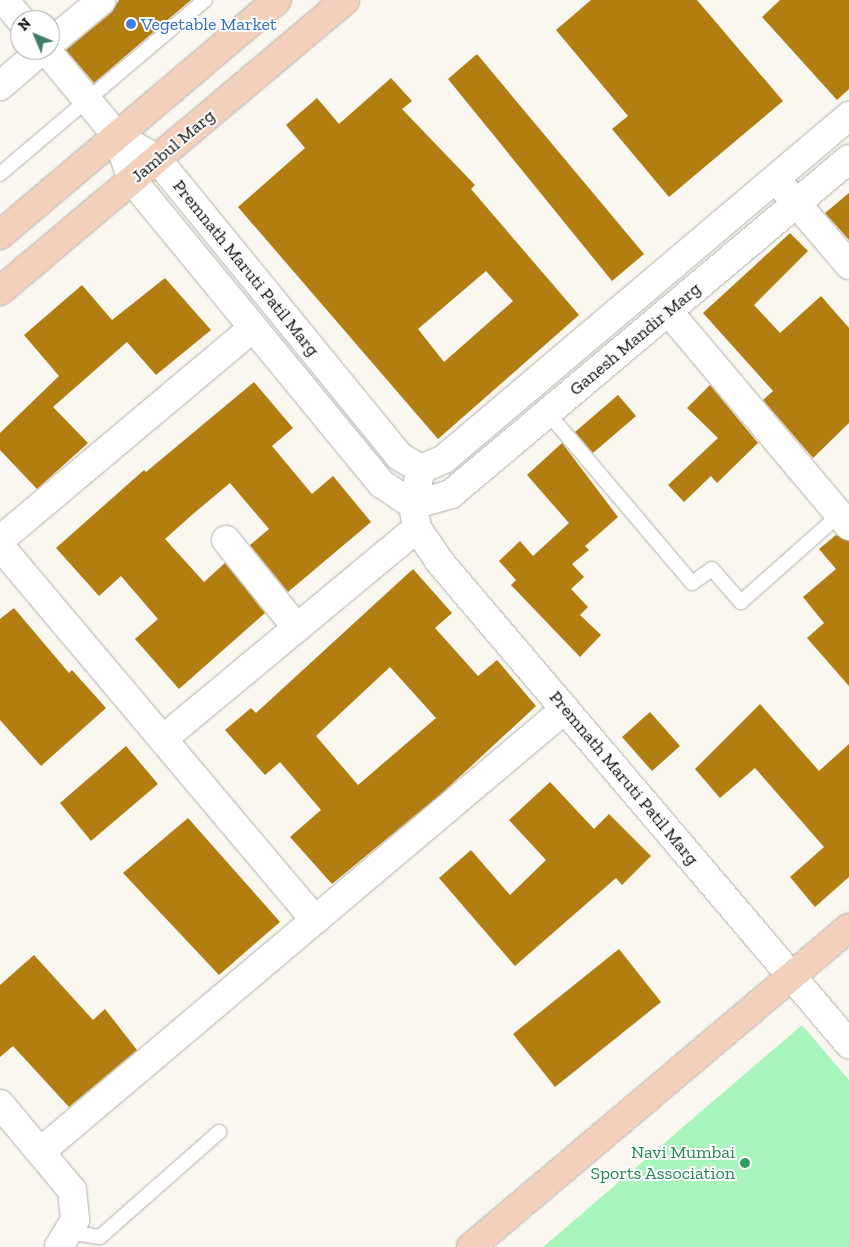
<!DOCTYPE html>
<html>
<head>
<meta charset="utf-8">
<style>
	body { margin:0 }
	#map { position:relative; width:849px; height:1247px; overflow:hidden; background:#faf7f1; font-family:"Zilla Slab",serif }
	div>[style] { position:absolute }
	.green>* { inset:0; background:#a8f4bd }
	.building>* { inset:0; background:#b27d11 }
	.roads { filter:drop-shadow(0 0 1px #b2afaa) drop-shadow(0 0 1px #b2afaa) }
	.lane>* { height:14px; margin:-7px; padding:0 7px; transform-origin:7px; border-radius:7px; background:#fff }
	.street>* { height:28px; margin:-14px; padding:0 14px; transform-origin:14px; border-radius:14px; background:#fff }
	.secondary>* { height:28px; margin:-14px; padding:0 14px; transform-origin:14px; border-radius:14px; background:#f2d0bb }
	.dots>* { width:14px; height:14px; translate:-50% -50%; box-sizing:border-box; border:2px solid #fff; border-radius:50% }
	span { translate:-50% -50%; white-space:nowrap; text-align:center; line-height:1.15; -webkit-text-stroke:4px #fff; paint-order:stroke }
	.shop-label { font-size:18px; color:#366cbe }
	.left { translate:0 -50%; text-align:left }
	.street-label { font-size:18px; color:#100f0d }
	.leisure-label { font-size:18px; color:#27864d }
	.right { translate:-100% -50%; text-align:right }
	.north { position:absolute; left:10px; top:10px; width:50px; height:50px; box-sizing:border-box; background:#fff; border:1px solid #9f9f9e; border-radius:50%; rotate:315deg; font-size:14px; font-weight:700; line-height:20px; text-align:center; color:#100f0d }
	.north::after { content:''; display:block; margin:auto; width:18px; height:22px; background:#3e7d6b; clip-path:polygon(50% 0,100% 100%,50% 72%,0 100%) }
</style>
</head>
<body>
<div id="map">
	<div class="green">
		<i style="clip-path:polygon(802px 1025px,849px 1080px,849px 1247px,543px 1247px)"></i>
	</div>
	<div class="building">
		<i style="clip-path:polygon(119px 0,191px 0,94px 83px,66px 50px,112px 12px)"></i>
		<i style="clip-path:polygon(591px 0,697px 0,783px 101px,669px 197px,612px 129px,628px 116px,556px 30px)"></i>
		<i style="clip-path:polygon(780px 0,849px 0,849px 89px,837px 100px,762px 17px)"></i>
		<i style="clip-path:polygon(477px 54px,644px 254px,612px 281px,448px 79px)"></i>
		<i style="clip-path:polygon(evenodd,391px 78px,412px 101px,402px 109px,475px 185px,471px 189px,579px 315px,438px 439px,238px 207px,305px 148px,286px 125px,317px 98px,339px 124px,391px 78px,486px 271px,513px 301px,444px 362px,418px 329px,486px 271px)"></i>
		<i style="clip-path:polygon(849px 193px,849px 240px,825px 213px)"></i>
		<i style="clip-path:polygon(790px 233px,808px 251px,754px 305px,780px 333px,821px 296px,849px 328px,849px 423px,813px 458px,763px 400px,773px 391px,703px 313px)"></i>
		<i style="clip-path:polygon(165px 278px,211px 330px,156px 375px,127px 342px,53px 407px,88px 443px,37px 489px,0 450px,0 433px,59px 376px,24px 335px,82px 285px,112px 320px)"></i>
		<i style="clip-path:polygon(254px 382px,293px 428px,272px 446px,312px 494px,333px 476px,371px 522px,288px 592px,250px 545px,269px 529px,230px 483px,193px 514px,165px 539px,204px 582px,225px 563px,265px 613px,179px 689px,135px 639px,158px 619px,121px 576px,99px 596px,56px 548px,144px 470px,146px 472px)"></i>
		<i style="clip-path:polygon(710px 385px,758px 443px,717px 483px,711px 476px,684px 502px,668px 485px,718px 438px,687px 408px)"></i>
		<i style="clip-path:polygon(618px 395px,636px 416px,593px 453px,575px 432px)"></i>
		<i style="clip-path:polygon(562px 443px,618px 517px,585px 546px,589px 550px,572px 564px,584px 577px,571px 589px,588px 607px,580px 615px,601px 635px,580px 657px,511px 585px,516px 580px,499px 561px,520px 541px,533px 556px,569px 523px,527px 475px)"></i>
		<i style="clip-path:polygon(836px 535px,849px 541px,849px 686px,807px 638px,824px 623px,803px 597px,836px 569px,819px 549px)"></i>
		<i style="clip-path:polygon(evenodd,413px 569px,452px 613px,435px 628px,478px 676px,497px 660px,536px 706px,441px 794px,332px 884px,290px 837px,321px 810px,280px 762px,265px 775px,225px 730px,251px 708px,256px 713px,413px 569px,390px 667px,436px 718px,358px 785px,316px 736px,390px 667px)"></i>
		<i style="clip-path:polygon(14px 608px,69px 673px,72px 670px,106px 708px,41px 766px,0 720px,0 619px)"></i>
		<i style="clip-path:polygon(760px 704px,819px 771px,849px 744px,849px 877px,815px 907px,790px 877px,824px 847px,755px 768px,720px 798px,695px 769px)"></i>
		<i style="clip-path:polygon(650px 712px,680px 746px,652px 771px,622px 737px)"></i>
		<i style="clip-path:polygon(126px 746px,158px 784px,91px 841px,60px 803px)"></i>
		<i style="clip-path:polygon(550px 782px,594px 829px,609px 814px,651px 856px,622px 885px,616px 878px,515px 966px,439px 878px,471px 850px,510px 895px,546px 860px,509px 820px)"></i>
		<i style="clip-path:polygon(188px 818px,280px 922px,219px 975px,123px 873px)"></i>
		<i style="clip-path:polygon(619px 949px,661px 1002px,555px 1087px,513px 1034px)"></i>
		<i style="clip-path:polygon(34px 955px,93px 1020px,105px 1009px,137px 1050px,69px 1107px,13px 1046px,0 1057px,0 985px)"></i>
	</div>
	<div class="roads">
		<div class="lane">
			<i style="left:0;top:174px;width:269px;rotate:-40.3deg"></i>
			<i style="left:547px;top:412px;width:224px;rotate:49.7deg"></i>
			<i style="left:692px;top:583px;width:24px;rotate:-35deg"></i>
			<i style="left:712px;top:569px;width:44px;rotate:48.7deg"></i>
			<i style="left:741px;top:602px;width:131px;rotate:-41.6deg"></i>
			<i style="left:68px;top:1232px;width:32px;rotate:9deg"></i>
			<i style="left:100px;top:1237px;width:159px;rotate:-41.4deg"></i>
		</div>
		<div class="street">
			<i style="left:4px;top:0;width:26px;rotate:50deg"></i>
			<i style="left:50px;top:43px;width:67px;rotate:-39.6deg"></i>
			<i style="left:46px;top:50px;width:112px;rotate:50.5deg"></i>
			<i style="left:117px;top:136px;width:46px;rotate:29.9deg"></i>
			<i style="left:157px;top:159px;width:383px;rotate:50.8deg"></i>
			<i style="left:399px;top:456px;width:26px;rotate:31deg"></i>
			<i style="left:421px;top:469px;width:25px;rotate:-23deg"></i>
			<i style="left:444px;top:459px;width:531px;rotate:-40.26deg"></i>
			<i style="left:0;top:86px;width:55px;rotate:-40.6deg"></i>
			<i style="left:117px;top:136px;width:46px;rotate:71.2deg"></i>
			<i style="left:132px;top:180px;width:394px;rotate:50.6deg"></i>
			<i style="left:382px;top:484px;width:37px;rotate:34deg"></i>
			<i style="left:785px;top:190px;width:99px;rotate:49.5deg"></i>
			<i style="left:668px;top:311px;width:281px;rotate:49.9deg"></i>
			<i style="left:421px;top:469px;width:37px;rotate:103deg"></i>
			<i style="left:413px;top:505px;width:23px;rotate:80deg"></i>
			<i style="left:417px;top:528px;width:40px;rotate:56deg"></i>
			<i style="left:439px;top:561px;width:634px;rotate:49.67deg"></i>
			<i style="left:413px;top:505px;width:40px;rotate:-16deg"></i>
			<i style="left:451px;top:494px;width:520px;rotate:-40.09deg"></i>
			<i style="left:0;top:540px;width:330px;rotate:-40deg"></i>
			<i style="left:226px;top:540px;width:113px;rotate:51.1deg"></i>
			<i style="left:0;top:546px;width:489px;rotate:49.9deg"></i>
			<i style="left:163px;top:739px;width:330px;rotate:-39.7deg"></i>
			<i style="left:0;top:1104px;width:112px;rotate:50.1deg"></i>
			<i style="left:72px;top:1190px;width:30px;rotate:84deg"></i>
			<i style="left:75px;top:1220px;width:31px;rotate:121deg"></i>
			<i style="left:40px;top:1152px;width:687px;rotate:-40.16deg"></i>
		</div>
		<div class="secondary">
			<i style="left:0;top:235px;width:363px;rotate:-40.3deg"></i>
			<i style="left:0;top:291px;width:451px;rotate:-40.1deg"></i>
			<i style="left:471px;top:1247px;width:495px;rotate:-40.2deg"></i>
		</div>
	</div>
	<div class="dots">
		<i style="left:131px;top:24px;background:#3f7fe0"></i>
		<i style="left:745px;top:1163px;background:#2e9e5b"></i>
	</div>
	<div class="shop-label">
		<span class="left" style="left:141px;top:24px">Vegetable Market</span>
	</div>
	<div class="street-label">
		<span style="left:173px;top:146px;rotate:-40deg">Jambul Marg</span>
		<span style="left:246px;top:268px;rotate:51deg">Premnath Maruti Patil Marg</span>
		<span style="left:635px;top:339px;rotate:-40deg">Ganesh Mandir Marg</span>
		<span style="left:624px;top:778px;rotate:50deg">Premnath Maruti Patil Marg</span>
	</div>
	<div class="leisure-label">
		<span class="right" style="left:735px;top:1163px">Navi Mumbai<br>Sports Association</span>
	</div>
	<div class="north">N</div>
</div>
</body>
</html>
